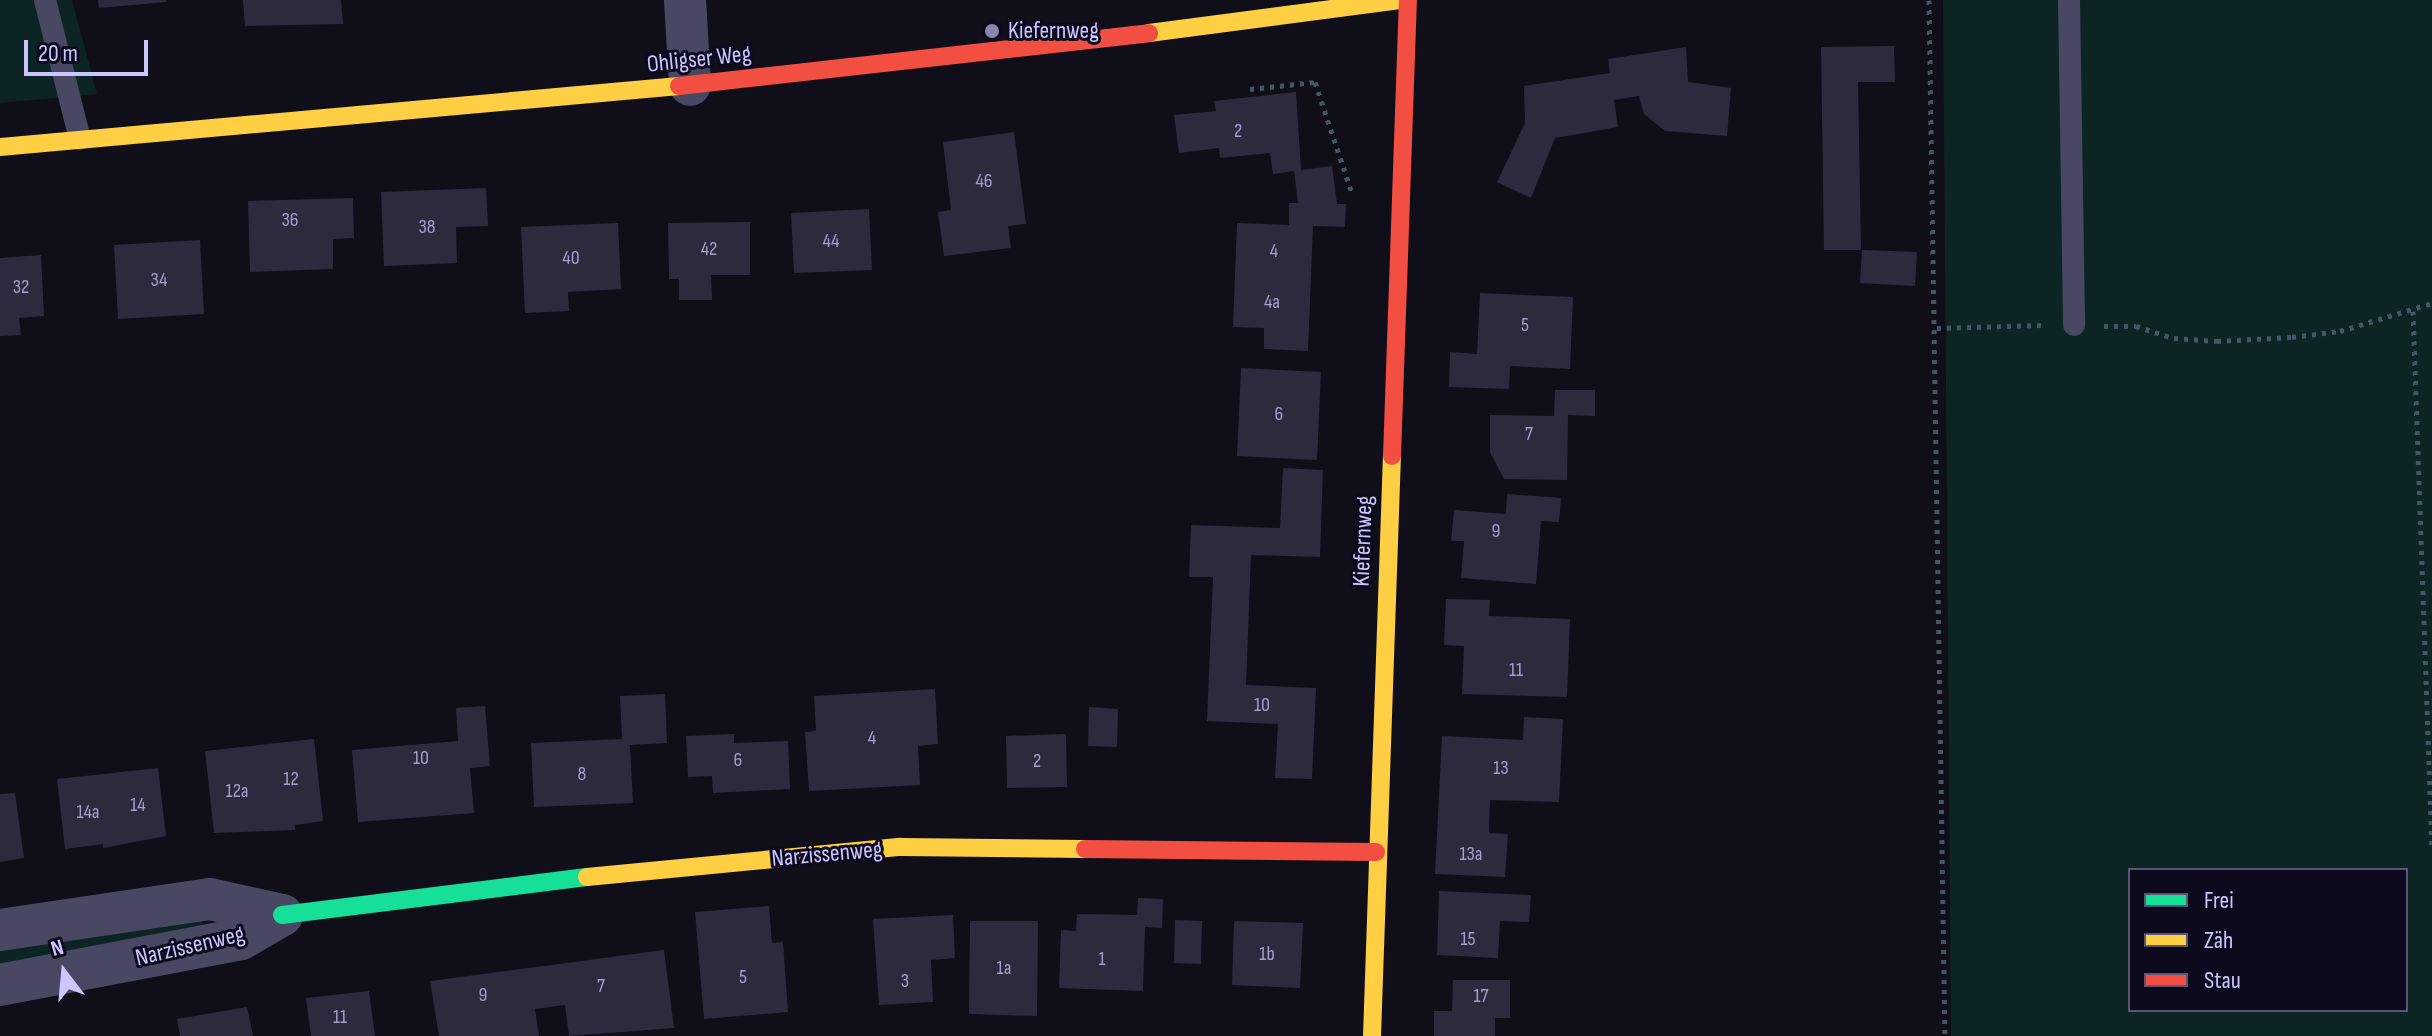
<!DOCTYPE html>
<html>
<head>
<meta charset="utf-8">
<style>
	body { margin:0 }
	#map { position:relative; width:2432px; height:1036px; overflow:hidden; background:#100e19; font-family:"Sofia Sans Condensed",sans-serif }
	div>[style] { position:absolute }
	.green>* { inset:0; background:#0d2425 }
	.building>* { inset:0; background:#2e2a3d }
	.path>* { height:5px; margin-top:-2.5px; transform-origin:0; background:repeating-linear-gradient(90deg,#445564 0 4px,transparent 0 10px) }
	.lane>* { height:22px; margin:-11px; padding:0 11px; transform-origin:11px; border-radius:11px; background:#494863 }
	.street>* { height:42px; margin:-21px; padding:0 21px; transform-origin:21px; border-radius:21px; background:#494863 }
	.fast>* { height:18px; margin:-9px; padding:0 9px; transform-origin:9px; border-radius:9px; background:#16e098 }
	.slow>* { height:18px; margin:-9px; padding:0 9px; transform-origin:9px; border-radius:9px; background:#ffcf43 }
	.jam>* { height:18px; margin:-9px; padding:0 9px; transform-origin:9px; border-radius:9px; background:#f24e42 }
	.dots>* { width:22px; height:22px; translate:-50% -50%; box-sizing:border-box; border:4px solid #0d0a1d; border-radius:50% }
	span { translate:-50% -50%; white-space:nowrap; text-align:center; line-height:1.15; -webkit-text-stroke:6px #0d0a1d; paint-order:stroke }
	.number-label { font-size:20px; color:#a49fce }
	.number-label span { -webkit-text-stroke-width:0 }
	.poi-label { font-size:24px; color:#ccc6ff }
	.left { translate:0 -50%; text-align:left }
	.street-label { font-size:24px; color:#ccc6ff }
	.legend { position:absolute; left:2128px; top:868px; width:280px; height:144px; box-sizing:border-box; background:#0d0a1d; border:2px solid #595577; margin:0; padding:10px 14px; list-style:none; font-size:24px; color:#ccc6ff }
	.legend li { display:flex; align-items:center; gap:16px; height:40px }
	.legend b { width:40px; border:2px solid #595577 }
	.north { position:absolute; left:24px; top:932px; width:80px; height:80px; -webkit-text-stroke:6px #0d0a1d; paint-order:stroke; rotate:344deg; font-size:22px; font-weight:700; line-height:32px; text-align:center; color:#ccc6ff }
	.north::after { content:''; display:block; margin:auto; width:28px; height:36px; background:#ccc6ff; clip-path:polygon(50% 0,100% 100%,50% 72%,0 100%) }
	.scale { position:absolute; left:24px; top:40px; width:124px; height:36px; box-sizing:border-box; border:4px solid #ccc6ff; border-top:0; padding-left:10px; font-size:24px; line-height:28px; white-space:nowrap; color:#ccc6ff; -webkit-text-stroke:6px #0d0a1d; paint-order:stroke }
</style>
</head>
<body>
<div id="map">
	<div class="green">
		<i style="clip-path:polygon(0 0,72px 0,97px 94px,0 103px)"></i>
		<i style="clip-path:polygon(evenodd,1943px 0,2432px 0,2432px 1036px,1951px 1036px,1943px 0,2130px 870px,2406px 870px,2406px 1010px,2130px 1010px,2130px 870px)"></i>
		<i style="clip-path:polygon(202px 920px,203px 929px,0 971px,0 948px)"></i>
	</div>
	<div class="building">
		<i style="clip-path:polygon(98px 0,166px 0,166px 2px,99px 8px)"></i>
		<i style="clip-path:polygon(243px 0,341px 0,343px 24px,245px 26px)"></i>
		<i style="clip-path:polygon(1894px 46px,1895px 82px,1858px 82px,1861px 250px,1824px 250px,1821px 47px)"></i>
		<i style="clip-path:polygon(1686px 47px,1688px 82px,1731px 88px,1727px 136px,1665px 131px,1644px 114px,1639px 96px,1614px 100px,1618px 127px,1555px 138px,1531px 198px,1497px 182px,1525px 123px,1524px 86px,1610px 73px,1608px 59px)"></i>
		<i style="clip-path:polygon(1296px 92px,1301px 170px,1332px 166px,1337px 204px,1346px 204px,1345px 227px,1313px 226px,1308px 351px,1264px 349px,1264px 328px,1233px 327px,1237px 223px,1289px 225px,1289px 203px,1298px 203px,1294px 171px,1273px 174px,1270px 153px,1220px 158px,1219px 148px,1179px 153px,1174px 115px,1216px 111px,1214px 101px)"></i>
		<i style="clip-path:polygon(1014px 132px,1026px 224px,1008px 226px,1011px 248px,944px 256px,938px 212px,951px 210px,943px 142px)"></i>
		<i style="clip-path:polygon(486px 188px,488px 226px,456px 227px,457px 263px,384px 266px,381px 192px)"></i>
		<i style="clip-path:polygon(353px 198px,354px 238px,333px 239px,333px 269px,250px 272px,248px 201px)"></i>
		<i style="clip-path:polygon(869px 209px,872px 270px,794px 273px,791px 213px)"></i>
		<i style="clip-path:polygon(750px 222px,750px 275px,711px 275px,712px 300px,679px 300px,679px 279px,669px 279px,668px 223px)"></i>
		<i style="clip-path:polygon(618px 223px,621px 289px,568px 292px,569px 311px,525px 313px,521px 227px)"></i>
		<i style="clip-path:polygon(200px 240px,204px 314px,118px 319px,114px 245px)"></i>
		<i style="clip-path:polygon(1862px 250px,1917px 252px,1915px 286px,1860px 283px)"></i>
		<i style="clip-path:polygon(41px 255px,44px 316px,19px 318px,21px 335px,0 336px,0 258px)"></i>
		<i style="clip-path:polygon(1480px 293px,1573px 297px,1570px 369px,1510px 366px,1509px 389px,1449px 387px,1450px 352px,1477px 354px)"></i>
		<i style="clip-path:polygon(1241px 368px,1321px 372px,1317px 460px,1237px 456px)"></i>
		<i style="clip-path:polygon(1555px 390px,1595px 390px,1595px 416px,1568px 415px,1567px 480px,1504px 479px,1490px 452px,1490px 415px,1554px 416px)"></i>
		<i style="clip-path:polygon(1283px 468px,1323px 470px,1320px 557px,1251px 555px,1246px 685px,1316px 688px,1312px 779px,1275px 778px,1278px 724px,1207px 721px,1213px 577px,1189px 577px,1191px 525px,1280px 528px)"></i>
		<i style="clip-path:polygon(1507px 494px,1561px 498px,1559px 522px,1541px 521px,1536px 584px,1461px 578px,1464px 541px,1451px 541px,1454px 510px,1506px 514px)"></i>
		<i style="clip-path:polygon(1446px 599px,1490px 600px,1489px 616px,1570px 619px,1567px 697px,1462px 694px,1464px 646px,1444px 645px)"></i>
		<i style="clip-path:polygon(935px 689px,938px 744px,918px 746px,920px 785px,809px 791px,805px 732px,816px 731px,814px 696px)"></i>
		<i style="clip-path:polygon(665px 694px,667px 743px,630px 745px,633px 803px,534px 807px,531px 743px,622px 739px,620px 696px)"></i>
		<i style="clip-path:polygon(485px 706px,490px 766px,470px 768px,474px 813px,358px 822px,352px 750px,458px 741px,456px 708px)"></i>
		<i style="clip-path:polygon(1089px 707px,1118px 709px,1117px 747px,1088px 746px)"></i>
		<i style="clip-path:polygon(1524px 717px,1563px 719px,1559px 802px,1490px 800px,1489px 833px,1508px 834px,1505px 877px,1435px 874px,1442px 736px,1523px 740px)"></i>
		<i style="clip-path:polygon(734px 734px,734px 743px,788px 741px,790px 789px,713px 793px,712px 776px,688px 777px,686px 736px)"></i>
		<i style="clip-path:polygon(1066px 734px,1067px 787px,1007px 788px,1006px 736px)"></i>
		<i style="clip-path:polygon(314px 739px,323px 821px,295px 825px,295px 830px,214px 833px,205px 751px)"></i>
		<i style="clip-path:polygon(158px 768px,166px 836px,103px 848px,103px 844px,65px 849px,57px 779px)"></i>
		<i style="clip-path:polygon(15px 793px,24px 858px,0 862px,0 794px)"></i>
		<i style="clip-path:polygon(1439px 891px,1531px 895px,1529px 922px,1500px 921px,1498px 958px,1437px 955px)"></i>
		<i style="clip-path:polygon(1138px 898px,1163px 899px,1162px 928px,1145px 927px,1143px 991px,1059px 988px,1061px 930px,1076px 931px,1077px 914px,1137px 915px)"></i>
		<i style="clip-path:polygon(769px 906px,772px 943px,783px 942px,788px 1012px,704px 1019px,695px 912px)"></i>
		<i style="clip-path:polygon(953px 915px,955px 958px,931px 960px,933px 1002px,879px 1005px,873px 919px)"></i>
		<i style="clip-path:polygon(1175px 920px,1202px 921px,1201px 964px,1174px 963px)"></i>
		<i style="clip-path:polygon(970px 921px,1038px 921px,1037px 1016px,969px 1014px)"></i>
		<i style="clip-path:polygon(1234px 921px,1303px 923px,1300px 988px,1232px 985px)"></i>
		<i style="clip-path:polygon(664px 950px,674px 1028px,569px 1036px,565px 1005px,535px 1009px,539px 1036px,439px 1036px,430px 981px)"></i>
		<i style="clip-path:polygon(1453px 980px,1510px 980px,1510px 1018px,1495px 1018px,1495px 1036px,1434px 1036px,1434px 1011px,1452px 1011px)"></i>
		<i style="clip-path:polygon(369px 991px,375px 1036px,311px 1036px,306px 998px)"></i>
		<i style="clip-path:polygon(247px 1007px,253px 1036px,180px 1036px,177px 1019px)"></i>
	</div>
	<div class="path">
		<i style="left:1929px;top:0;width:1036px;rotate:89.12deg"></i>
		<i style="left:1250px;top:89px;width:65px;rotate:-6.1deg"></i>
		<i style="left:1315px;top:82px;width:117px;rotate:71.6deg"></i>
		<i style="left:2413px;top:311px;width:538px;rotate:87.98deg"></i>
		<i style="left:2104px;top:326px;width:32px"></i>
		<i style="left:2136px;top:326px;width:40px;rotate:18deg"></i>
		<i style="left:2174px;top:338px;width:43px;rotate:4deg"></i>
		<i style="left:2217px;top:341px;width:75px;rotate:-3.1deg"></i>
		<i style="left:2292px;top:337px;width:48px;rotate:-7.1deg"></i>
		<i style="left:2340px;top:331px;width:96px;rotate:-16.9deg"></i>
		<i style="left:1937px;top:328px;width:105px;rotate:-1.6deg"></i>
	</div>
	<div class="lane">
		<i style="left:45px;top:0;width:143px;rotate:75.9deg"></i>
		<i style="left:2069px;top:0;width:325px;rotate:89.1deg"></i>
	</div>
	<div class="street">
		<i style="left:685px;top:0;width:85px;rotate:86.6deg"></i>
		<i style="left:0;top:930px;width:212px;rotate:-8.4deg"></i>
		<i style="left:210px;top:899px;width:74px;rotate:12.5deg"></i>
		<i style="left:282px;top:915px;width:48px;rotate:149.7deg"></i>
		<i style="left:241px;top:939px;width:245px;rotate:169.2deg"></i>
	</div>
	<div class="fast">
		<i style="left:282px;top:915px;width:307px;rotate:-7.1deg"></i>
	</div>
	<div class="slow">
		<i style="left:1149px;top:33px;width:253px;rotate:-7.5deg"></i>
		<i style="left:0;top:147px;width:682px;rotate:-5.13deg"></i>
		<i style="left:587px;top:877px;width:315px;rotate:-5.5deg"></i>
		<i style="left:901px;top:847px;width:184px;rotate:0.6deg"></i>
		<i style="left:1372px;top:1036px;width:580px;rotate:-88.03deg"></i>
	</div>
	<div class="jam">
		<i style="left:679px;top:86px;width:473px;rotate:-6.4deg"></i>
		<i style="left:1392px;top:456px;width:456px;rotate:-88deg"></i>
		<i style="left:1085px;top:849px;width:291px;rotate:0.6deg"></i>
	</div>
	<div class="dots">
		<i style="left:992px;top:31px;background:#8a86ae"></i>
	</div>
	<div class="number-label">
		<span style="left:1238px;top:131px">2</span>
		<span style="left:984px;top:181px">46</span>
		<span style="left:290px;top:220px">36</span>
		<span style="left:427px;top:227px">38</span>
		<span style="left:831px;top:241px">44</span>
		<span style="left:709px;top:249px">42</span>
		<span style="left:1274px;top:251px">4</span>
		<span style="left:571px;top:258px">40</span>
		<span style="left:159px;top:280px">34</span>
		<span style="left:21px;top:287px">32</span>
		<span style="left:1272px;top:302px">4a</span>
		<span style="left:1525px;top:325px">5</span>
		<span style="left:1279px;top:414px">6</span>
		<span style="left:1529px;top:434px">7</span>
		<span style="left:1496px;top:531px">9</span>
		<span style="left:1516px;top:670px">11</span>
		<span style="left:1262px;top:705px">10</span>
		<span style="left:872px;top:738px">4</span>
		<span style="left:421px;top:758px">10</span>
		<span style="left:738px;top:760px">6</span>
		<span style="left:1037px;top:761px">2</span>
		<span style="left:1501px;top:768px">13</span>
		<span style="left:582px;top:774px">8</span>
		<span style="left:291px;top:779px">12</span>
		<span style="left:237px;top:791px">12a</span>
		<span style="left:138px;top:805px">14</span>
		<span style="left:88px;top:812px">14a</span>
		<span style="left:1471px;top:854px">13a</span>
		<span style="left:1468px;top:939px">15</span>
		<span style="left:1267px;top:954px">1b</span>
		<span style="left:1102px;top:959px">1</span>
		<span style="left:1004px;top:968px">1a</span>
		<span style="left:743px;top:977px">5</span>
		<span style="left:905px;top:981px">3</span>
		<span style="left:601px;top:986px">7</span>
		<span style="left:483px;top:995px">9</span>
		<span style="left:1481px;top:996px">17</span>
		<span style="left:340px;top:1017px">11</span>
	</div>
	<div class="poi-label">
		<span class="left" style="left:1008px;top:31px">Kiefernweg</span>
	</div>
	<div class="street-label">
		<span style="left:699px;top:59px;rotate:-6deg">Ohligser Weg</span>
		<span style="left:1363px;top:541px;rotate:-88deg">Kiefernweg</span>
		<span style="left:827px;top:854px;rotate:-5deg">Narzissenweg</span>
		<span style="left:190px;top:946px;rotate:-13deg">Narzissenweg</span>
	</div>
	<ul class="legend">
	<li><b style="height:10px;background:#16e098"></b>Frei</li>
	<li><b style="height:10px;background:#ffcf43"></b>Zäh</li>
	<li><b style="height:10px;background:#f24e42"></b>Stau</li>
	</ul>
	<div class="north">N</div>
	<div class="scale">20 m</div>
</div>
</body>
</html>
